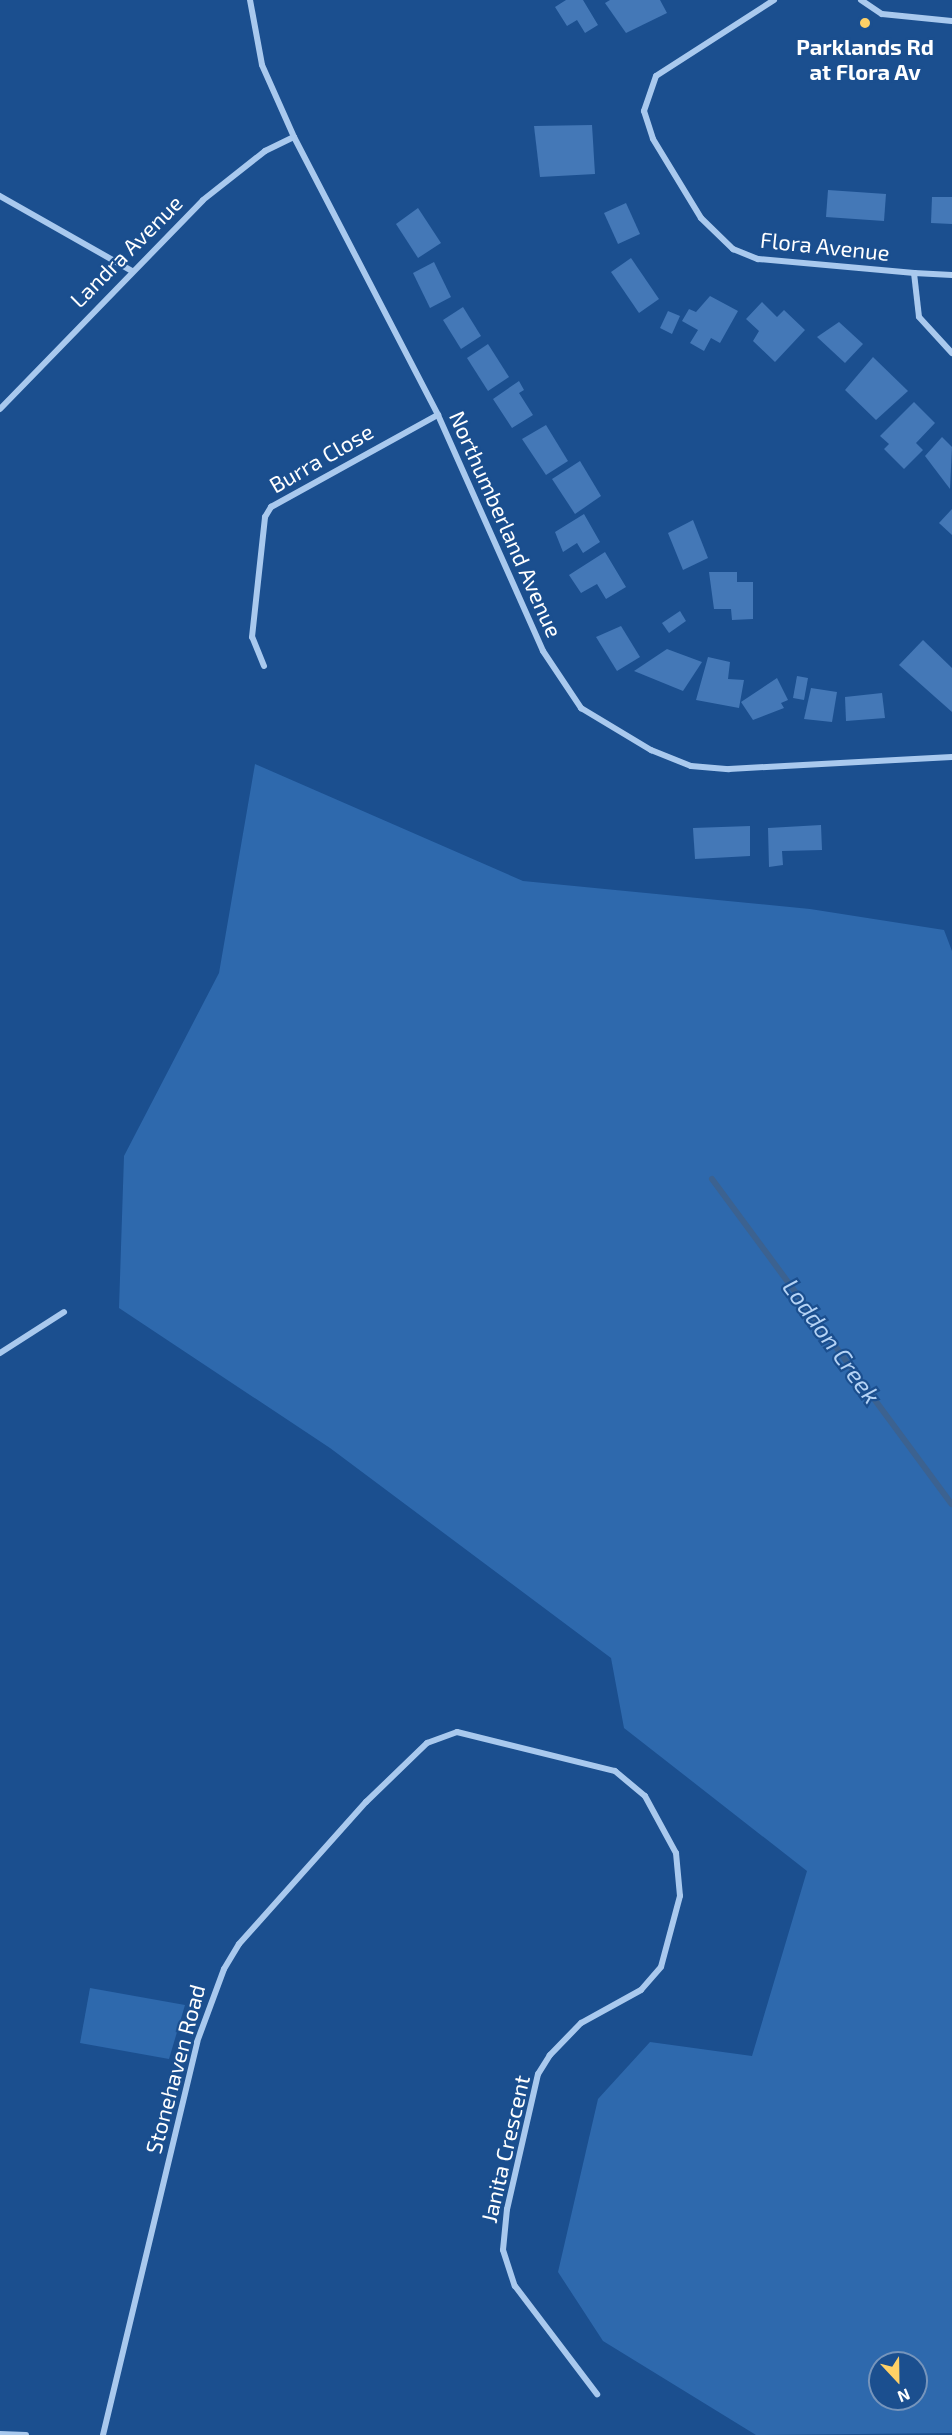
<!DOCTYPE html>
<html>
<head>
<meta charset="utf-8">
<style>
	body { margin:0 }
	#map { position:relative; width:952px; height:2435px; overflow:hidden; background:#1b4f8f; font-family:"Exo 2",sans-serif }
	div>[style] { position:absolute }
	.green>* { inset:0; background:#2e69ad }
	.stream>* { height:6px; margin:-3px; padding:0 3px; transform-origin:3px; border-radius:3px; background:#3c6290 }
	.building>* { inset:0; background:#4478b7 }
	.minor>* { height:6px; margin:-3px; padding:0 3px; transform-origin:3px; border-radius:3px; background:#a9c9ee }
	.dots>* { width:16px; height:16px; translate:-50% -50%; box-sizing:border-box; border:3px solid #1b4f8f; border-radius:50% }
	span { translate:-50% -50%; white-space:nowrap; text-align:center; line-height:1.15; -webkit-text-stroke:4.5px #1b4f8f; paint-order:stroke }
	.poi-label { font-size:22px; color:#fff; font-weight:700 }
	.street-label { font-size:22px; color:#fff }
	.water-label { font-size:24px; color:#b5d3f5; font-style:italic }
	.north { position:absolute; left:868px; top:2351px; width:60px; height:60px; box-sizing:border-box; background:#1b4f8f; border:2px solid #7695bc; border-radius:50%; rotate:158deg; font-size:16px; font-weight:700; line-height:24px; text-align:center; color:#fff }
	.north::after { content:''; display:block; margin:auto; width:21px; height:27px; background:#ffd166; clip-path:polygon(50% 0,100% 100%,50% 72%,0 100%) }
</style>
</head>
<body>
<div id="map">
	<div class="green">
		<i style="clip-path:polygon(evenodd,255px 764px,523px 881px,810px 909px,944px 930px,952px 951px,952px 2433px,756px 2435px,603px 2341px,558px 2272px,598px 2099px,650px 2042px,752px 2056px,807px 1871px,624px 1728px,611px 1658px,330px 1448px,119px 1308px,124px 1156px,219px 973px,255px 764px,880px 2363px,916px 2363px,916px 2399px,880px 2399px,880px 2363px)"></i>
		<i style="clip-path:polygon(90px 1988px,185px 2005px,169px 2059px,80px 2043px)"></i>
	</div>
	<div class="stream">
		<i style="left:712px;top:1179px;width:404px;rotate:53.6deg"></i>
	</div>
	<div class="building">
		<i style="clip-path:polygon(566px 0,583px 0,598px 25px,585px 33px,577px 20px,567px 26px,555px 7px)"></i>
		<i style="clip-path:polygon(610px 0,660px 0,667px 13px,626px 33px,605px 3px)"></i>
		<i style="clip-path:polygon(592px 125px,595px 174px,540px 177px,534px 126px)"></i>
		<i style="clip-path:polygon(828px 190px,886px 194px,884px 221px,826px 217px)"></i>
		<i style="clip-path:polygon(932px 197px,952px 197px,952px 224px,931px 223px)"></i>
		<i style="clip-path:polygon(626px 203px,640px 234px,618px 244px,604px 213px)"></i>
		<i style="clip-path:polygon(418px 208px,441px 243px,418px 258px,396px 224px)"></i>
		<i style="clip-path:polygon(631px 258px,659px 299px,639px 313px,611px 272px)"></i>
		<i style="clip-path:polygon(434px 262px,451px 297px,430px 308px,413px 273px)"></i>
		<i style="clip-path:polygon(710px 296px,738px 311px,720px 343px,711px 338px,704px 351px,690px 343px,698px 330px,682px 321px,689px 309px,696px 312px)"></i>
		<i style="clip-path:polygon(762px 302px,777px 317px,784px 310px,805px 330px,775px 362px,753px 341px,759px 331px,746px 319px)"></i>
		<i style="clip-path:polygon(463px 307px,481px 336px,461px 349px,443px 320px)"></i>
		<i style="clip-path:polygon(668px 311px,680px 316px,672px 334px,660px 328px)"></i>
		<i style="clip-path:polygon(839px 322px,863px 344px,845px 363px,817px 337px)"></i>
		<i style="clip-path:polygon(488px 344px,509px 377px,488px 391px,467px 358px)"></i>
		<i style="clip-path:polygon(873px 357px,908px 391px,876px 420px,845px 390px)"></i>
		<i style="clip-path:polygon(519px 381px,524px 390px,519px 393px,533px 415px,512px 428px,493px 399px)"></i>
		<i style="clip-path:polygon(914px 402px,935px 423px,916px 443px,923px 450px,904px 469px,884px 449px,889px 444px,880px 436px)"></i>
		<i style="clip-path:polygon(546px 425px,568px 461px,546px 475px,522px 439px)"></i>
		<i style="clip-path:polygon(942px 437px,952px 447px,950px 489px,925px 456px)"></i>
		<i style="clip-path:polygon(580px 461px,601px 496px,575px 514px,552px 479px)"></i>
		<i style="clip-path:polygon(952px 509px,952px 535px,939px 523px)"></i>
		<i style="clip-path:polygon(584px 514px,600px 542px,583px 553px,577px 543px,563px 552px,555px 532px)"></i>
		<i style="clip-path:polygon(693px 520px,708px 558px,683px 570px,668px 533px)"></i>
		<i style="clip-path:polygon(605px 552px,626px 587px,606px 599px,597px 584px,581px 593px,569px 575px)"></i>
		<i style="clip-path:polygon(709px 572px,737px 572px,737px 582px,753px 582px,753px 619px,732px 620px,731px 609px,714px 609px)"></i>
		<i style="clip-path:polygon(680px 611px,686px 621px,669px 633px,662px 623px)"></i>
		<i style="clip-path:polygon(621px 626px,640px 657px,617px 671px,596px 637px)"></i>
		<i style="clip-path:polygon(923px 640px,952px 668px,952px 712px,899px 665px)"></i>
		<i style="clip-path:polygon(667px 649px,702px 662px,683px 691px,634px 671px)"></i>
		<i style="clip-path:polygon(708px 657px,730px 662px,728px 679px,744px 680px,739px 708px,696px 700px)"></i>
		<i style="clip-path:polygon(797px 676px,808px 678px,804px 700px,793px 698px)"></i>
		<i style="clip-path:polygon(777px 678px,788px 700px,781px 703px,784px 708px,753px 720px,741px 702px)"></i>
		<i style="clip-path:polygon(811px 688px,837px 692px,832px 722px,804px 719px)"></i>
		<i style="clip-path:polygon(882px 693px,885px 718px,846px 721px,845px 697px)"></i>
		<i style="clip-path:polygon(821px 825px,822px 850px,782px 851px,783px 865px,769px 867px,768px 828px)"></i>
		<i style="clip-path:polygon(750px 826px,750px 856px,695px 859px,693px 828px)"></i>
	</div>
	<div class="minor">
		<i style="left:250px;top:0;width:66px;rotate:79.5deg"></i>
		<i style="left:262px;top:65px;width:79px;rotate:66deg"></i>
		<i style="left:294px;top:137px;width:313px;rotate:62.6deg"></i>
		<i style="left:438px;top:415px;width:258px;rotate:66deg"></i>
		<i style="left:543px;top:651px;width:69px;rotate:56.3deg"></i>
		<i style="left:581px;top:708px;width:82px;rotate:31deg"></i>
		<i style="left:651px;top:750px;width:43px;rotate:21.8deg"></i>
		<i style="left:691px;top:766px;width:38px;rotate:5deg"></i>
		<i style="left:729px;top:769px;width:223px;rotate:-3.1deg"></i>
		<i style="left:774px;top:0;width:140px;rotate:147.2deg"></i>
		<i style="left:656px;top:76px;width:37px;rotate:109deg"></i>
		<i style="left:644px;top:111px;width:29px;rotate:72deg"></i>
		<i style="left:653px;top:139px;width:92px;rotate:58.7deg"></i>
		<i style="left:701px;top:218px;width:45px;rotate:44.1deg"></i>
		<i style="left:733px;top:249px;width:27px;rotate:22deg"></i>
		<i style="left:758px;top:259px;width:157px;rotate:5.1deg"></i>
		<i style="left:914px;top:273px;width:44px;rotate:83.5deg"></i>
		<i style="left:919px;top:317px;width:49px;rotate:47.5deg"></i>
		<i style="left:861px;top:0;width:25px;rotate:34deg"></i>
		<i style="left:882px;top:14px;width:70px;rotate:5.7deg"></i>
		<i style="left:0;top:196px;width:152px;rotate:29.6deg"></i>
		<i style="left:914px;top:273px;width:38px;rotate:3deg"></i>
		<i style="left:0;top:409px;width:291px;rotate:-45.8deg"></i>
		<i style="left:203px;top:200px;width:79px;rotate:-38.3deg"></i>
		<i style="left:265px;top:151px;width:32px;rotate:-26deg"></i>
		<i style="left:264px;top:666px;width:31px;rotate:-112deg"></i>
		<i style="left:252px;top:637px;width:121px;rotate:-83.8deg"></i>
		<i style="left:265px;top:517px;width:12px;rotate:-59deg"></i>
		<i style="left:271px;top:507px;width:191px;rotate:-28.9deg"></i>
		<i style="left:0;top:1353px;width:76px;rotate:-32.6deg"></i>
		<i style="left:0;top:2434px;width:26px;rotate:2deg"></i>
		<i style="left:103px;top:2435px;width:404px;rotate:-76.5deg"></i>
		<i style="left:197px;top:2042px;width:78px;rotate:-69.7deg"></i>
		<i style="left:224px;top:1969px;width:29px;rotate:-59deg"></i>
		<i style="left:239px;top:1944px;width:191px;rotate:-48.2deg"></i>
		<i style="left:366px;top:1802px;width:85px;rotate:-44deg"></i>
		<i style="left:427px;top:1743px;width:32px;rotate:-20deg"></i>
		<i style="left:457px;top:1732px;width:163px;rotate:13.9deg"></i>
		<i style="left:615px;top:1771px;width:39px;rotate:40deg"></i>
		<i style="left:645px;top:1796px;width:65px;rotate:61.5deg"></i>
		<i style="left:676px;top:1853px;width:43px;rotate:84.7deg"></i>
		<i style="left:680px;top:1896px;width:73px;rotate:105deg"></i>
		<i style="left:661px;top:1967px;width:30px;rotate:131deg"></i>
		<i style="left:641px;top:1990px;width:68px;rotate:151.2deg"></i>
		<i style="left:581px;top:2023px;width:45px;rotate:134.1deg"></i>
		<i style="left:550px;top:2055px;width:22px;rotate:122deg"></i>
		<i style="left:538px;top:2074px;width:139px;rotate:102.9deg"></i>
		<i style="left:507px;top:2209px;width:41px;rotate:95.6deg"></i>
		<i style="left:503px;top:2250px;width:38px;rotate:72deg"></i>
		<i style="left:515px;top:2286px;width:136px;rotate:52.8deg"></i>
	</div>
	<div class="dots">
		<i style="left:865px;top:23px;background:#ffd166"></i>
	</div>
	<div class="poi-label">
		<span style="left:865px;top:59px">Parklands Rd<br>at Flora Av</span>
	</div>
	<div class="street-label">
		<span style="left:825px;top:246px;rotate:6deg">Flora Avenue</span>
		<span style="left:126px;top:251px;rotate:-45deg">Landra Avenue</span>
		<span style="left:321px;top:458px;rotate:-30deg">Burra Close</span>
		<span style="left:506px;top:524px;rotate:66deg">Northumberland Avenue</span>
		<span style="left:175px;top:2069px;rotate:-75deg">Stonehaven Road</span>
		<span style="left:505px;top:2149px;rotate:-77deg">Janita Crescent</span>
	</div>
	<div class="water-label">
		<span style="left:832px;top:1341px;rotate:54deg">Loddon Creek</span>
	</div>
	<div class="north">N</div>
</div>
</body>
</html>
